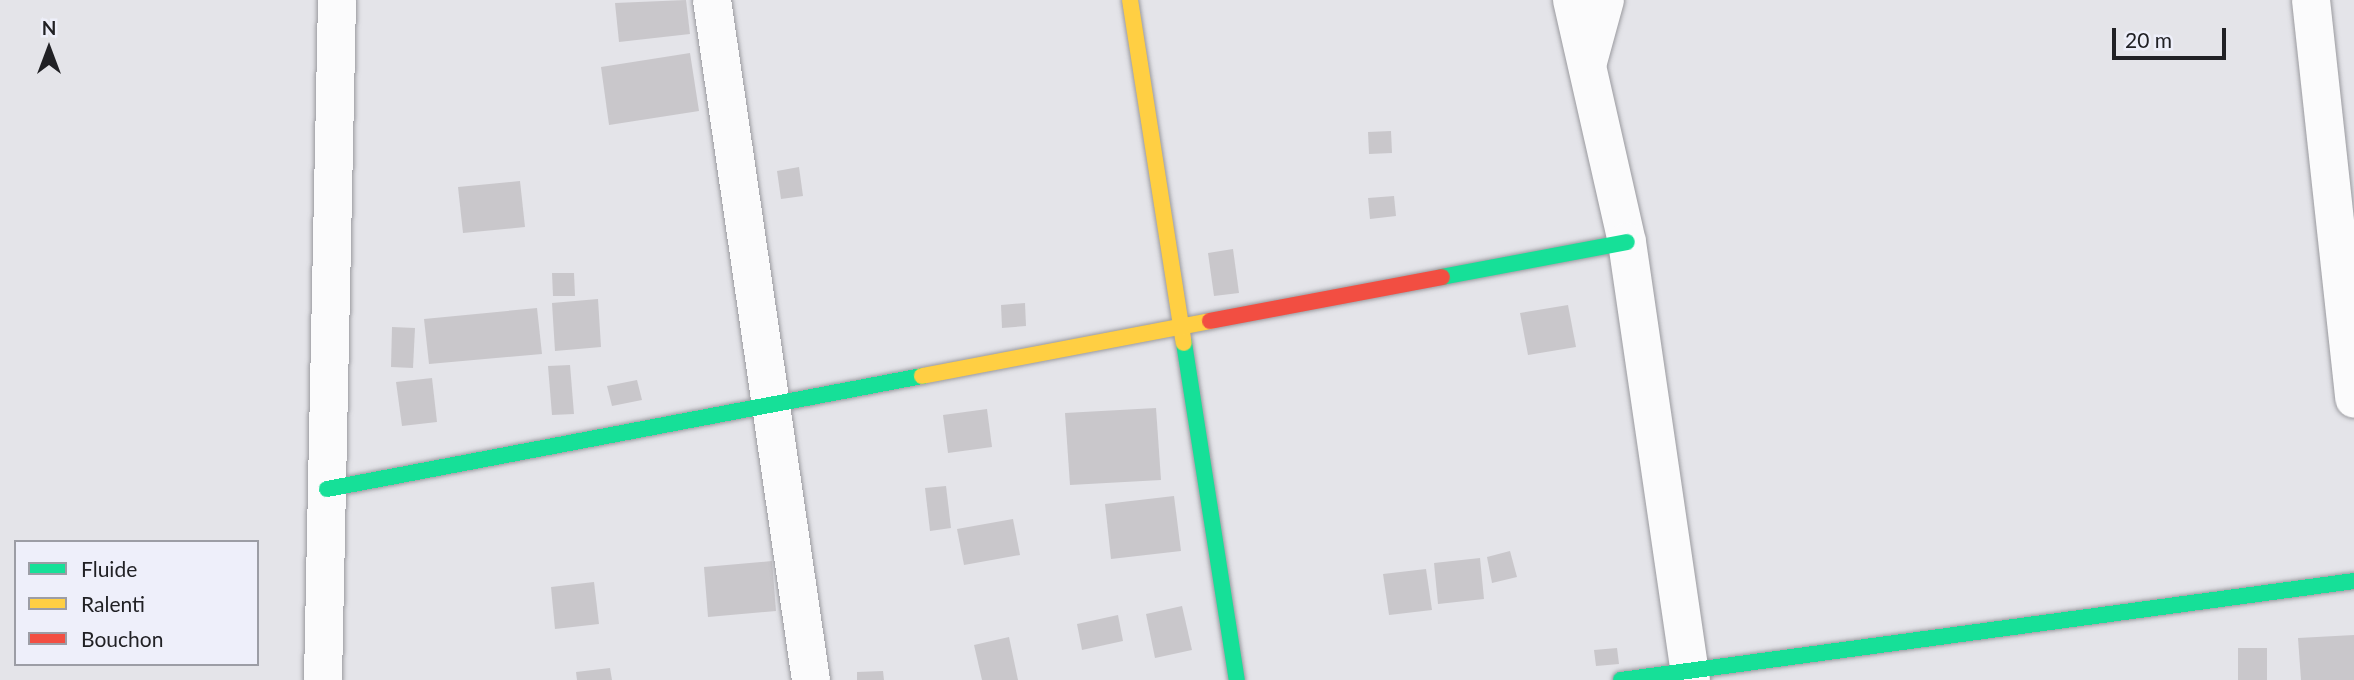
<!DOCTYPE html>
<html>
<head>
<meta charset="utf-8">
<style>
	body { margin:0 }
	#map { position:relative; width:2354px; height:680px; overflow:hidden; background:#e4e4e9; font-family:Lato,sans-serif }
	div>[style] { position:absolute }
	.building>* { inset:0; background:#c9c7cb }
	.roads { filter:drop-shadow(0 0 2px #9a9a9f) drop-shadow(0 0 2px #9a9a9f) }
	.street>* { height:38px; margin:-19px; padding:0 19px; transform-origin:19px; border-radius:19px; background:#fbfbfc }
	.fast>* { height:16px; margin:-8px; padding:0 8px; transform-origin:8px; border-radius:8px; background:#16e098 }
	.slow>* { height:16px; margin:-8px; padding:0 8px; transform-origin:8px; border-radius:8px; background:#ffcf43 }
	.jam>* { height:16px; margin:-8px; padding:0 8px; transform-origin:8px; border-radius:8px; background:#f24e42 }
	span { translate:-50% -50%; white-space:nowrap; text-align:center; line-height:1.15; -webkit-text-stroke:5px #eeeffa; paint-order:stroke }
	.legend { position:absolute; left:14px; top:540px; width:245px; height:126px; box-sizing:border-box; background:#eeeffa; border:2px solid #9c9da5; margin:0; padding:9px 12px; list-style:none; font-size:21px; color:#212125 }
	.legend li { display:flex; align-items:center; gap:14px; height:35px }
	.legend b { width:35px; border:2px solid #9c9da5 }
	.north { position:absolute; left:14px; top:14px; width:70px; height:70px; -webkit-text-stroke:5px #eeeffa; paint-order:stroke; rotate:0deg; font-size:19px; font-weight:700; line-height:28px; text-align:center; color:#212125 }
	.north::after { content:''; display:block; margin:auto; width:24px; height:32px; background:#212125; clip-path:polygon(50% 0,100% 100%,50% 72%,0 100%) }
	.scale { position:absolute; left:2112px; top:28px; width:114px; height:32px; box-sizing:border-box; border:4px solid #212125; border-top:0; padding-left:9px; font-size:21px; line-height:24px; white-space:nowrap; color:#212125; -webkit-text-stroke:5px #eeeffa; paint-order:stroke }
</style>
</head>
<body>
<div id="map">
	<div class="building">
		<i style="clip-path:polygon(686px 0,690px 34px,619px 42px,615px 3px)"></i>
		<i style="clip-path:polygon(690px 53px,699px 111px,609px 125px,601px 67px)"></i>
		<i style="clip-path:polygon(1391px 131px,1392px 153px,1369px 154px,1368px 132px)"></i>
		<i style="clip-path:polygon(799px 167px,803px 196px,781px 199px,777px 171px)"></i>
		<i style="clip-path:polygon(520px 181px,525px 227px,463px 233px,458px 187px)"></i>
		<i style="clip-path:polygon(1394px 196px,1396px 216px,1370px 219px,1368px 198px)"></i>
		<i style="clip-path:polygon(1233px 249px,1239px 293px,1214px 296px,1208px 253px)"></i>
		<i style="clip-path:polygon(552px 273px,574px 273px,575px 296px,553px 296px)"></i>
		<i style="clip-path:polygon(598px 299px,601px 347px,555px 351px,552px 303px)"></i>
		<i style="clip-path:polygon(1025px 303px,1026px 326px,1002px 328px,1001px 305px)"></i>
		<i style="clip-path:polygon(1568px 305px,1576px 347px,1528px 355px,1520px 313px)"></i>
		<i style="clip-path:polygon(537px 308px,542px 354px,429px 364px,424px 319px)"></i>
		<i style="clip-path:polygon(392px 327px,415px 328px,413px 368px,391px 367px)"></i>
		<i style="clip-path:polygon(570px 365px,574px 414px,552px 415px,548px 366px)"></i>
		<i style="clip-path:polygon(432px 378px,437px 422px,402px 426px,396px 382px)"></i>
		<i style="clip-path:polygon(637px 380px,642px 400px,612px 406px,607px 386px)"></i>
		<i style="clip-path:polygon(1156px 408px,1161px 480px,1070px 485px,1065px 413px)"></i>
		<i style="clip-path:polygon(987px 409px,992px 447px,948px 453px,943px 415px)"></i>
		<i style="clip-path:polygon(946px 486px,951px 528px,930px 531px,925px 488px)"></i>
		<i style="clip-path:polygon(1174px 496px,1181px 551px,1111px 559px,1105px 504px)"></i>
		<i style="clip-path:polygon(1013px 519px,1020px 555px,964px 565px,957px 529px)"></i>
		<i style="clip-path:polygon(1510px 551px,1517px 577px,1492px 583px,1487px 557px)"></i>
		<i style="clip-path:polygon(1480px 558px,1484px 599px,1438px 604px,1434px 563px)"></i>
		<i style="clip-path:polygon(772px 561px,776px 611px,708px 617px,704px 567px)"></i>
		<i style="clip-path:polygon(1426px 569px,1432px 610px,1389px 615px,1383px 574px)"></i>
		<i style="clip-path:polygon(594px 582px,599px 624px,555px 629px,551px 587px)"></i>
		<i style="clip-path:polygon(1182px 606px,1192px 650px,1155px 658px,1146px 614px)"></i>
		<i style="clip-path:polygon(1118px 615px,1123px 641px,1082px 650px,1077px 624px)"></i>
		<i style="clip-path:polygon(2354px 635px,2354px 680px,2301px 680px,2298px 638px)"></i>
		<i style="clip-path:polygon(1009px 637px,1018px 680px,982px 680px,974px 645px)"></i>
		<i style="clip-path:polygon(1617px 648px,1619px 664px,1596px 666px,1594px 650px)"></i>
		<i style="clip-path:polygon(2238px 648px,2267px 648px,2267px 680px,2238px 680px)"></i>
		<i style="clip-path:polygon(610px 668px,612px 680px,577px 680px,576px 672px)"></i>
		<i style="clip-path:polygon(883px 671px,884px 680px,857px 680px,857px 672px)"></i>
	</div>
	<div class="roads">
		<div class="street">
			<i style="left:712px;top:0;width:687px;rotate:81.72deg"></i>
			<i style="left:1572px;top:0;width:248px;rotate:77.2deg"></i>
			<i style="left:1627px;top:242px;width:443px;rotate:81.7deg"></i>
			<i style="left:2311px;top:0;width:401px;rotate:83.8deg"></i>
			<i style="left:1588px;top:62px;width:64px;rotate:-74.7deg"></i>
			<i style="left:323px;top:680px;width:680px;rotate:-88.82deg"></i>
		</div>
		<div class="fast">
			<i style="left:1442px;top:277px;width:188px;rotate:-10.7deg"></i>
			<i style="left:1184px;top:343px;width:341px;rotate:81.1deg"></i>
			<i style="left:327px;top:489px;width:606px;rotate:-10.75deg"></i>
			<i style="left:1621px;top:680px;width:740px;rotate:-7.69deg"></i>
		</div>
		<div class="slow">
			<i style="left:1130px;top:0;width:347px;rotate:81.1deg"></i>
			<i style="left:922px;top:376px;width:293px;rotate:-10.8deg"></i>
		</div>
		<div class="jam">
			<i style="left:1210px;top:321px;width:236px;rotate:-10.7deg"></i>
		</div>
	</div>
	<ul class="legend">
	<li><b style="height:9px;background:#16e098"></b>Fluide</li>
	<li><b style="height:9px;background:#ffcf43"></b>Ralenti</li>
	<li><b style="height:9px;background:#f24e42"></b>Bouchon</li>
	</ul>
	<div class="north">N</div>
	<div class="scale">20 m</div>
</div>
</body>
</html>
